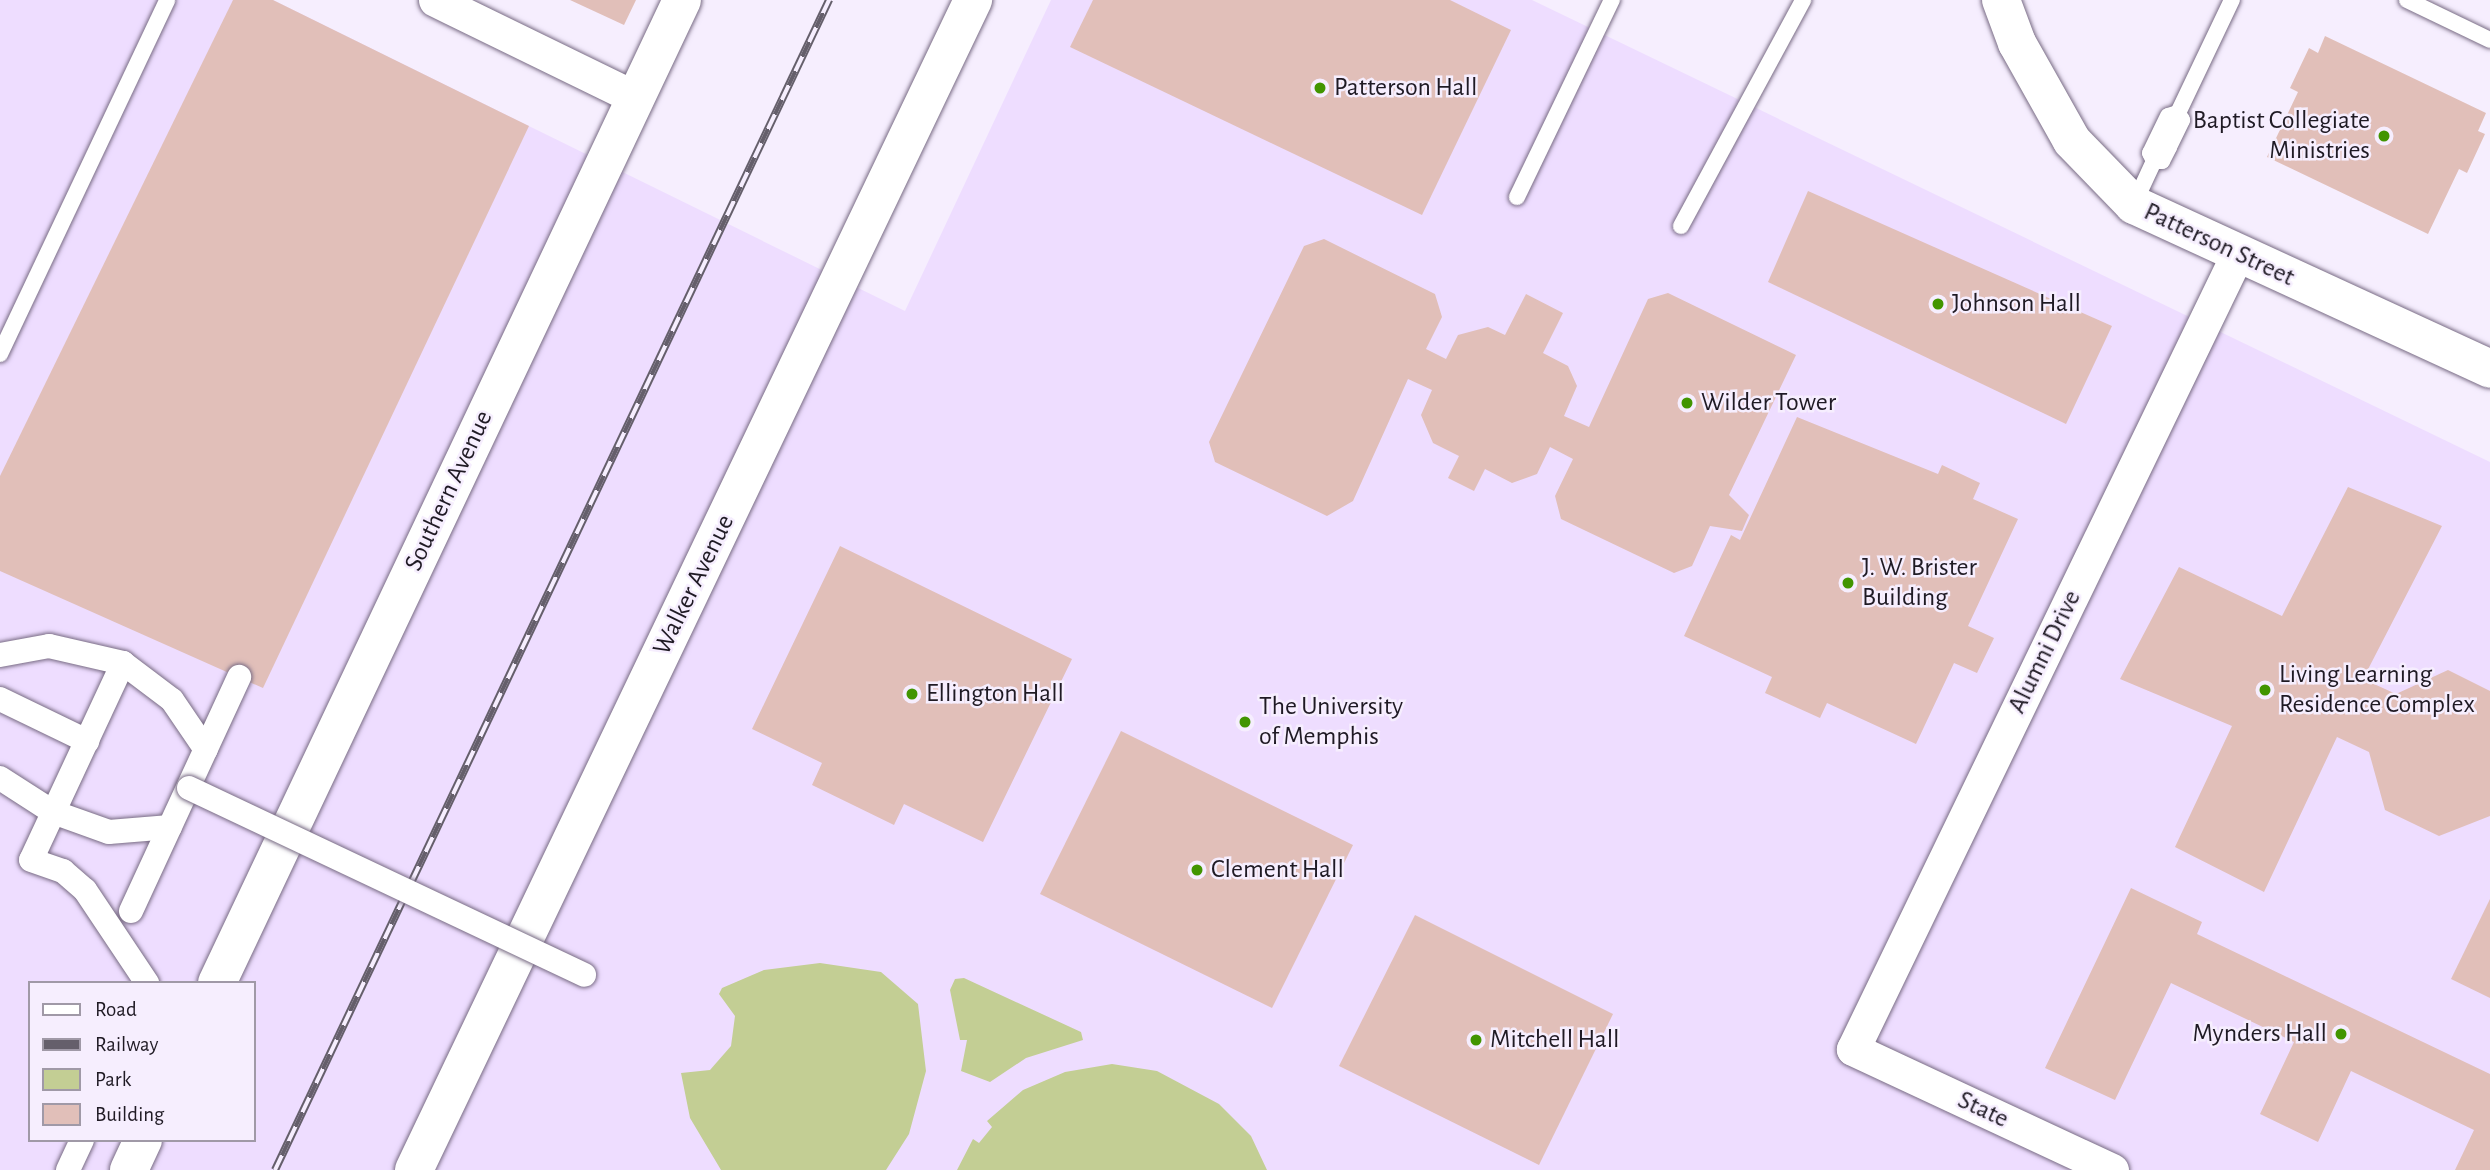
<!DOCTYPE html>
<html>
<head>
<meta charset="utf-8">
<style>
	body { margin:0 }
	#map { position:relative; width:2490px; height:1170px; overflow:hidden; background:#f6eefe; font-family:"Alegreya Sans",sans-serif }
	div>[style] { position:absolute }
	.built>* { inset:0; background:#edf }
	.green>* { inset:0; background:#c3ce94 }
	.building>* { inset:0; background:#e1bfb9 }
	.roads { filter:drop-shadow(0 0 2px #786b84) drop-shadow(0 0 2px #786b84) }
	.service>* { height:16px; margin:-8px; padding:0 8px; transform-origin:8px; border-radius:8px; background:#fff }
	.pedestrian>* { height:24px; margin:-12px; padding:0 12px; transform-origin:12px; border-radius:12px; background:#fff }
	.minor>* { height:33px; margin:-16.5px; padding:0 16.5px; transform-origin:16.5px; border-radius:16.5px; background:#fff }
	.tertiary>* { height:38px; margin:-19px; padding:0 19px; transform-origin:19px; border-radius:19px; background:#fff }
	.rail>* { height:8px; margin-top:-4px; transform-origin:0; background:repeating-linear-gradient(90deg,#f6eefe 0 16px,#655f6b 0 32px); box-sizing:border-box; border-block:2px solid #655f6b }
	.bridges { filter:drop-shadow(0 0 2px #786b84) drop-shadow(0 0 2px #786b84) }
	.pedestrian-bridge>* { height:24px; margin:-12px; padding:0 12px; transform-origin:12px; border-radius:12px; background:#fff }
	.dots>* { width:19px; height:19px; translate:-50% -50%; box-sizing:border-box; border:4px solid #f6eefe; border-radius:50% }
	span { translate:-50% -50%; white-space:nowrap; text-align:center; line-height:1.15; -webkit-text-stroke:5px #f6eefe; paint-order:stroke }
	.poi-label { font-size:26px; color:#1f1a24 }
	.left { translate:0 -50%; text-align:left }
	.right { translate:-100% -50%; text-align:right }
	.street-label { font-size:26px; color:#1f1a24 }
	.legend { position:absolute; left:28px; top:981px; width:228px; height:161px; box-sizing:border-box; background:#f6eefe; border:2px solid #a099a7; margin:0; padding:9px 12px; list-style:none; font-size:21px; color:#1f1a24 }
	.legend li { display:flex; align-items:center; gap:14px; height:35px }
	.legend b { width:35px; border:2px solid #a099a7 }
</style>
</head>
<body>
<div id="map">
	<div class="built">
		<i style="clip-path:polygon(evenodd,0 0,273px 0,905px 311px,1051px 0,1532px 0,2490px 462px,2490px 1170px,0 1170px,0 0,30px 983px,254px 983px,254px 1140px,30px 1140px,30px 983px)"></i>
	</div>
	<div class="green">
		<i style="clip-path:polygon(820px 963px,881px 972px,918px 1004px,926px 1071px,909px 1134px,886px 1170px,721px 1170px,690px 1118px,681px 1073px,710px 1070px,731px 1046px,735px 1016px,719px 994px,722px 988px,764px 970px)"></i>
		<i style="clip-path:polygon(964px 978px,1081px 1032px,1083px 1040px,1026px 1058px,990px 1082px,961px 1071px,967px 1040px,960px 1040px,950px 990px,955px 979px)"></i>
		<i style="clip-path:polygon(1112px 1064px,1157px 1071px,1219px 1104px,1251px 1136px,1267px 1170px,957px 1170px,973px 1139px,979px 1143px,992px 1127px,987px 1121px,1023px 1090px,1065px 1072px)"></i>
	</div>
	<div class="building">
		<i style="clip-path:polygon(233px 0,273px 0,529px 126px,263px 688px,0 571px,0 476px)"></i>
		<i style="clip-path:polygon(570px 0,636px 0,624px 25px)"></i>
		<i style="clip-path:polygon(1093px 0,1450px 0,1511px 30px,1422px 215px,1070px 47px)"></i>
		<i style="clip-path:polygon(2325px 36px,2486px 113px,2478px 131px,2485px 134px,2467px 173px,2459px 169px,2428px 234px,2267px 157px,2298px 92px,2290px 88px,2309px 48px,2318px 53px)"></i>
		<i style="clip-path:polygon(1808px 191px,2112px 326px,2066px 424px,1768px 282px)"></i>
		<i style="clip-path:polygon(1324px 239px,1435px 294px,1442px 317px,1426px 349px,1446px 359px,1458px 335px,1488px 327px,1505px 335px,1526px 294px,1563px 313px,1543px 353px,1568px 366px,1577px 386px,1564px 416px,1589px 427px,1648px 299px,1668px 293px,1796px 355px,1729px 495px,1749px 515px,1742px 531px,1710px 526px,1692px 566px,1674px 573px,1561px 519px,1555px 496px,1573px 459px,1550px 447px,1537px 474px,1512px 483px,1485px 469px,1474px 491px,1448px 478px,1459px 456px,1433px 443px,1421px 415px,1432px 390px,1408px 379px,1353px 501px,1327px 516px,1215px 462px,1209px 442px,1304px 246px)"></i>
		<i style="clip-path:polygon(1797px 417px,1938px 474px,1942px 465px,1980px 483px,1973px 499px,2018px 519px,1968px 626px,1994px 638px,1977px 673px,1954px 663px,1916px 744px,1827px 703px,1820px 718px,1765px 693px,1772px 677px,1684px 636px,1731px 535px,1740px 540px)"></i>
		<i style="clip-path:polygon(2348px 487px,2442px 526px,2363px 679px,2396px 694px,2448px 670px,2490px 691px,2490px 816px,2439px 836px,2385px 810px,2369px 752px,2337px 737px,2264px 892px,2175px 847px,2232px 726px,2120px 679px,2179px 567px,2282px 616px)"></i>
		<i style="clip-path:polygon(840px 546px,1072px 659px,983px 842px,904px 804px,894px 825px,812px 785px,822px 763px,752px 729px)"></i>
		<i style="clip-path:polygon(1121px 731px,1353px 845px,1272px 1008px,1040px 894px)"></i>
		<i style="clip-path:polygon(2131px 888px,2202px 922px,2197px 934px,2490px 1074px,2490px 1170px,2455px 1170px,2474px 1130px,2351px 1071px,2318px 1142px,2260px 1114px,2294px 1042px,2171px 983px,2115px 1100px,2045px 1068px)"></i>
		<i style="clip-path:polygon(2490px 899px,2490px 998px,2451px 979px)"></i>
		<i style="clip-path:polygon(1415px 915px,1613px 1014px,1539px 1165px,1339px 1066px)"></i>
	</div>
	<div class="roads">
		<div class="service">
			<i style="left:2407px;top:0;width:92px;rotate:25.7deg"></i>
			<i style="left:2178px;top:113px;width:10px;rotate:163deg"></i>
			<i style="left:2168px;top:116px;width:41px;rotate:115.9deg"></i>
			<i style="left:2150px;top:153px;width:9px;rotate:63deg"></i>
			<i style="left:2154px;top:161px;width:8px"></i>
			<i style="left:2162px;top:161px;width:16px;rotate:-63deg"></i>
			<i style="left:2169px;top:147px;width:30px;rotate:-64deg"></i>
			<i style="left:2182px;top:120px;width:8px;rotate:-120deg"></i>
			<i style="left:2178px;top:113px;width:125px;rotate:-64.5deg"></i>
			<i style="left:1517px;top:197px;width:219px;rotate:-64.3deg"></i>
			<i style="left:2134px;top:204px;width:47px;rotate:-65.1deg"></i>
			<i style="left:1681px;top:226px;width:257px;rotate:-61.6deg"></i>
			<i style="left:0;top:354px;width:391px;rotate:-64.7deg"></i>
		</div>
		<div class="pedestrian">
			<i style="left:0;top:655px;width:50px;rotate:-10.4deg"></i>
			<i style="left:49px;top:646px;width:76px;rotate:12.9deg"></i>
			<i style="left:123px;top:663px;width:61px;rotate:37.1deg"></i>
			<i style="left:172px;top:700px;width:60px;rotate:55.8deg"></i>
			<i style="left:123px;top:663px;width:217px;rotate:115deg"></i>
			<i style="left:31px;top:860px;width:34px;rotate:19deg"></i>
			<i style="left:63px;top:871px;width:29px;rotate:41deg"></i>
			<i style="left:85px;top:890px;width:112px;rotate:56.3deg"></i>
			<i style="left:0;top:699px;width:97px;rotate:25.8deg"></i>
			<i style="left:0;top:778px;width:63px;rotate:32.7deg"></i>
			<i style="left:53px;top:812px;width:59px;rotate:19.7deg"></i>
			<i style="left:109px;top:832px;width:61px;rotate:-4.7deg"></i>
			<i style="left:131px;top:911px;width:258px;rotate:-65.2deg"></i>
			<i style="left:68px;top:1170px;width:33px;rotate:-65deg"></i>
		</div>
		<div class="minor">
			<i style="left:435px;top:0;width:221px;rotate:26deg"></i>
			<i style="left:2112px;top:1170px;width:286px;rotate:-155deg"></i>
			<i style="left:1853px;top:1049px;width:882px;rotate:-64.19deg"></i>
		</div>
		<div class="tertiary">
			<i style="left:2001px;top:0;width:46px;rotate:69.6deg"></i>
			<i style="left:2017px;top:43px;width:112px;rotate:60.7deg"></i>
			<i style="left:2072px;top:141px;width:89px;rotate:45.9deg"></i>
			<i style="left:2134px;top:205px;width:392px;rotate:24.7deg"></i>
			<i style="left:217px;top:983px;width:1087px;rotate:-64.68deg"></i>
			<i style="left:129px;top:1170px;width:33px;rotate:-65deg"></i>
			<i style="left:414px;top:1170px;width:1297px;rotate:-64.46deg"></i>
		</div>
	</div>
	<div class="rail">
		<i style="left:275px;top:1170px;width:1295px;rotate:-64.66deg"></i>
	</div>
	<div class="bridges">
		<div class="pedestrian-bridge">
			<i style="left:189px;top:788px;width:437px;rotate:25.3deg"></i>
		</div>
	</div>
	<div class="dots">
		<i style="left:1320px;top:88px;background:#429501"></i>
		<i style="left:2384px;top:136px;background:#429501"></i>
		<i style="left:1938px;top:304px;background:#429501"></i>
		<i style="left:1687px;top:403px;background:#429501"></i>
		<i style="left:1848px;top:583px;background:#429501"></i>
		<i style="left:2265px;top:690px;background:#429501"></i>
		<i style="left:912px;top:694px;background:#429501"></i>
		<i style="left:1245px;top:722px;background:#429501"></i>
		<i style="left:1197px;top:870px;background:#429501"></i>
		<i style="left:2341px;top:1034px;background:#429501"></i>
		<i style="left:1476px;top:1040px;background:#429501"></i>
	</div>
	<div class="poi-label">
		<span class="left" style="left:1334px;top:88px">Patterson Hall</span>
		<span class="right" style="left:2370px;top:136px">Baptist Collegiate<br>Ministries</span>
		<span class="left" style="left:1952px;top:304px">Johnson Hall</span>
		<span class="left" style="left:1701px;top:403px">Wilder Tower</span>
		<span class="left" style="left:1862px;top:583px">J. W. Brister<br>Building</span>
		<span class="left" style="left:2279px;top:690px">Living Learning<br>Residence Complex</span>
		<span class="left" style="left:926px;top:694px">Ellington Hall</span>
		<span class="left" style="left:1259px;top:722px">The University<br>of Memphis</span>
		<span class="left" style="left:1211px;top:870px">Clement Hall</span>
		<span class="right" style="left:2327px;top:1034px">Mynders Hall</span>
		<span class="left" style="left:1490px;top:1040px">Mitchell Hall</span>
	</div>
	<div class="street-label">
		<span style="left:2219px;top:245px;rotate:25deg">Patterson Street</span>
		<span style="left:449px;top:491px;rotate:-65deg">Southern Avenue</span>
		<span style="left:694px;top:585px;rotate:-64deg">Walker Avenue</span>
		<span style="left:2045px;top:652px;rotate:-64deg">Alumni Drive</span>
		<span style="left:1983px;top:1110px;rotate:25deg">State</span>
	</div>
	<ul class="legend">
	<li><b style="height:9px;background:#fff"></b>Road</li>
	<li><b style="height:9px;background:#655f6b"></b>Railway</li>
	<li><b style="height:19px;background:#c3ce94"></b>Park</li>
	<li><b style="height:19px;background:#e1bfb9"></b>Building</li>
	</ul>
</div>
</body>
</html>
